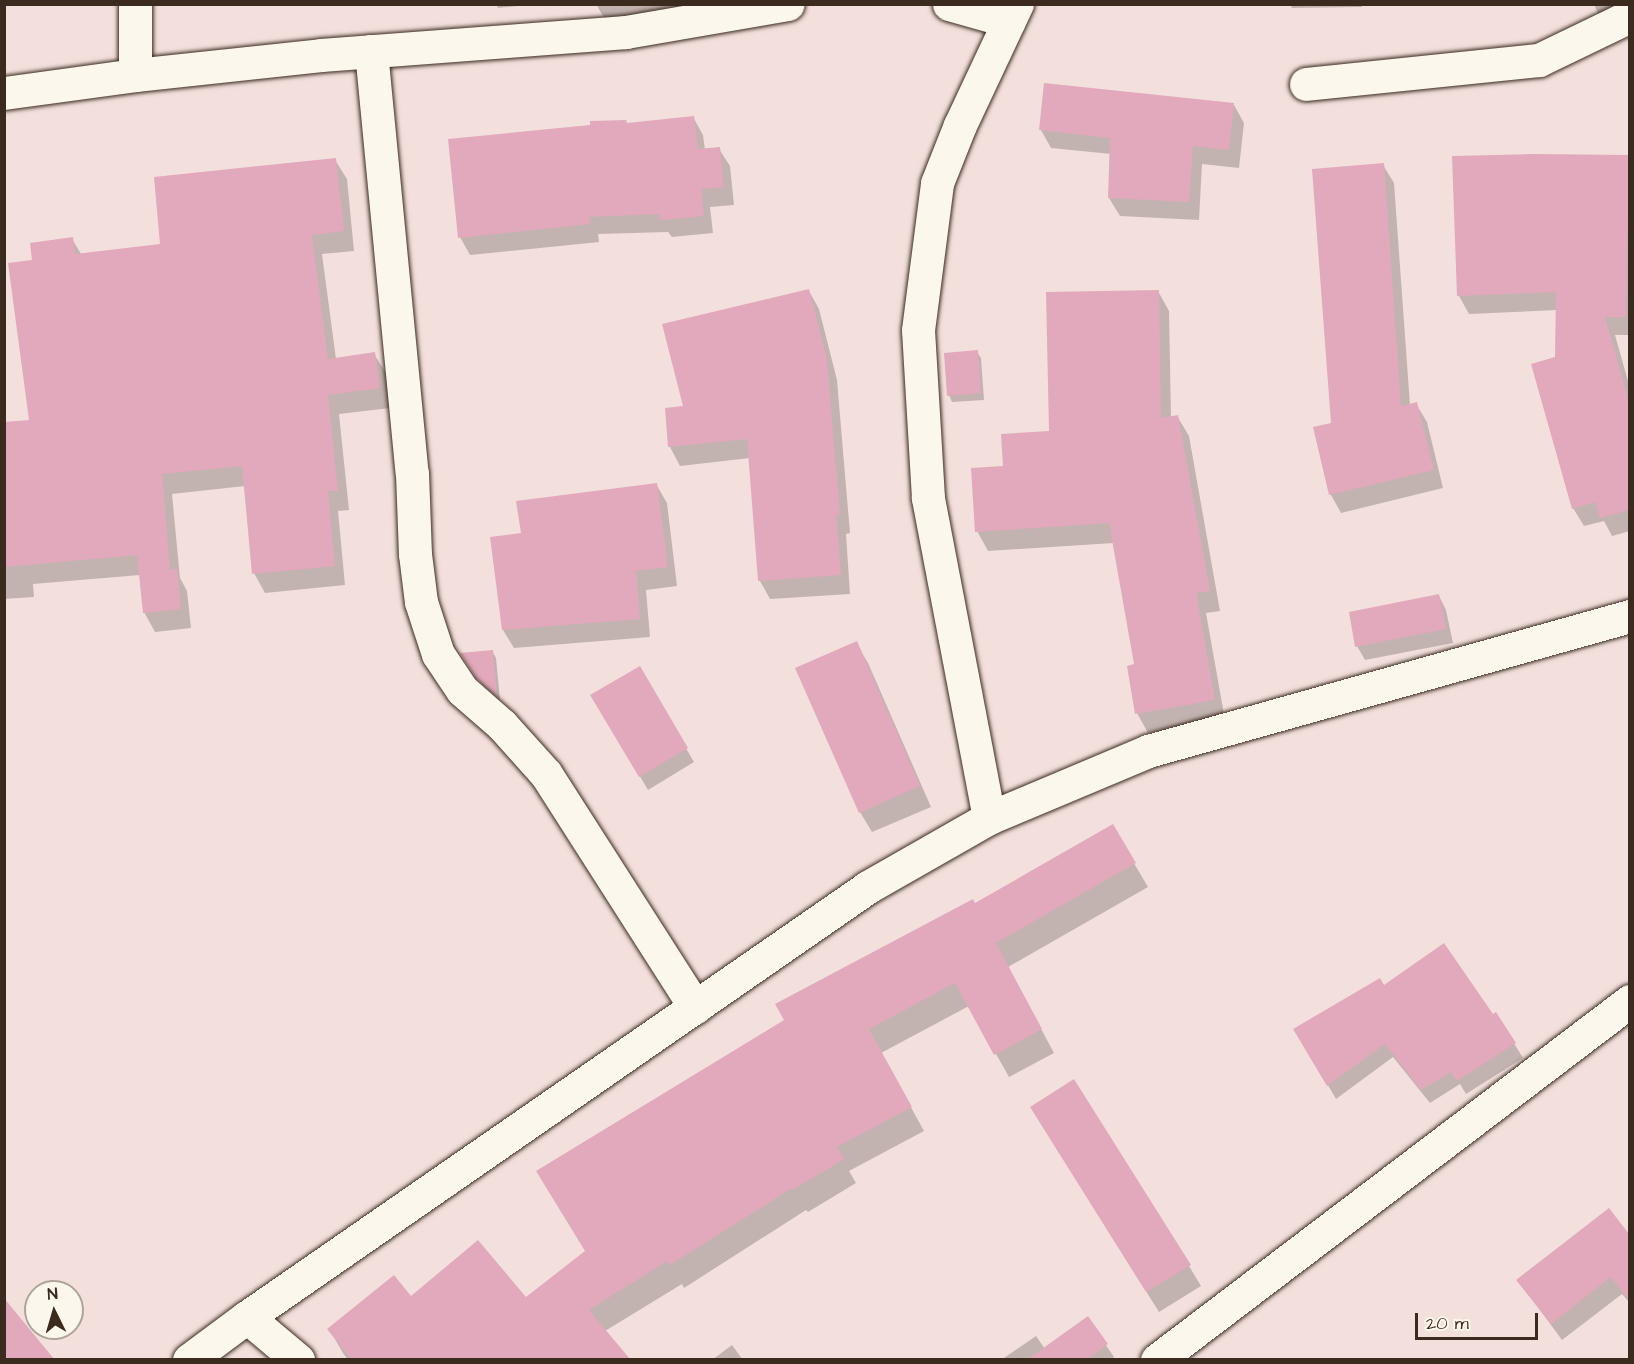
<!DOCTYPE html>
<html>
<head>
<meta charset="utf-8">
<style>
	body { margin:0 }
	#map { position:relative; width:1634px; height:1364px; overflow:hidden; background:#f3e0dd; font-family:"Architects Daughter",sans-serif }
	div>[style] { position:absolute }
	.shadow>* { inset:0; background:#0003 }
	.building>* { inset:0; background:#e1a9bb }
	.roads { filter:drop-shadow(0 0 2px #3b2a1e) drop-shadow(0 0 2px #3b2a1e) }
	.street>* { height:33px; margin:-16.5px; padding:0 16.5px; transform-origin:16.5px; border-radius:16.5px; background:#fbf7ec }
	.secondary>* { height:33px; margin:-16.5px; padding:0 16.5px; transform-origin:16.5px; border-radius:16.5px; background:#fbf7ec }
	span { translate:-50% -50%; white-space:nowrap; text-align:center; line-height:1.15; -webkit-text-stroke:6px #fbf7ec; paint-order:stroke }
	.frame { position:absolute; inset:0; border:6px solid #3b2a1e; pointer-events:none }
	.north { position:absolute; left:24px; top:1280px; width:60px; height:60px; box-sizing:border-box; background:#fbf7ec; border:2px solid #aea59a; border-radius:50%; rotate:355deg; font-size:16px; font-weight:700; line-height:24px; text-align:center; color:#3b2a1e }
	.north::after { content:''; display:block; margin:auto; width:21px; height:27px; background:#3b2a1e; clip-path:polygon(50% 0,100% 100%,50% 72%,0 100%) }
	.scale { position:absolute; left:1415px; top:1313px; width:123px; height:27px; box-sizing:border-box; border:3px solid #3b2a1e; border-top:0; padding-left:8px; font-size:18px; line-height:21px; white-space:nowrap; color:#3b2a1e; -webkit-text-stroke:4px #fbf7ec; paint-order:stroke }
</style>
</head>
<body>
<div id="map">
	<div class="shadow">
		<i style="clip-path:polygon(496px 4px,537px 4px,498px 8px)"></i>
		<i style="clip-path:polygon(596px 4px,678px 4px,679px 18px,607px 23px)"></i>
		<i style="clip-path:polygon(1290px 4px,1362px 4px,1362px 7px,1292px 8px)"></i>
		<i style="clip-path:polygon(1594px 4px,1630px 4px,1600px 18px)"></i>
		<i style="clip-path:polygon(1234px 105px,1244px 123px,1239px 168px,1202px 164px,1199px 220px,1120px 216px,1109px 198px,1111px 154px,1051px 148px,1041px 130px)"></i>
		<i style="clip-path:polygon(693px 117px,703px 135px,705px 150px,719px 149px,730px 166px,734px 205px,710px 207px,713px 233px,672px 237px,668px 232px,598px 234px,599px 242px,470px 255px,460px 237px,627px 124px)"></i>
		<i style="clip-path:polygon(1531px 155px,1630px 157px,1630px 335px,1615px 335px,1630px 388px,1630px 531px,1612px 536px,1604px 521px,1584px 526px,1573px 508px,1557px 358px,1557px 310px,1469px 314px,1459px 296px)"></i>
		<i style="clip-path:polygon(335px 160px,347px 179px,354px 251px,322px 254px,336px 359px,374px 354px,386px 373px,390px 408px,339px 414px,349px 510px,338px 511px,345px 585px,265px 593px,254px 573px,245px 486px,172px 494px,180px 578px,187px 591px,191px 628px,155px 632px,144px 612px,140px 575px,33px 584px,34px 597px,4px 599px,4px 423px,31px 421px,34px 261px,72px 239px,81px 254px,162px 245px)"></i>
		<i style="clip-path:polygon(1383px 165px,1394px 183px,1410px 405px,1416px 404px,1427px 422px,1443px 488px,1341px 513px,1331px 495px,1315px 429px,1332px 424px)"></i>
		<i style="clip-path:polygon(809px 291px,819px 309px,837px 380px,850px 533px,846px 534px,850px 594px,770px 599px,760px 581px,750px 458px,680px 466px,670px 447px,666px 409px,684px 408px)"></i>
		<i style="clip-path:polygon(1158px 291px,1169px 311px,1171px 417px,1177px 416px,1189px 436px,1220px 611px,1206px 613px,1225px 720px,1148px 733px,1137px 713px,1135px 666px,1114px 543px,988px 551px,977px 531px,1005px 467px,1050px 432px)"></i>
		<i style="clip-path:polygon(977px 352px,981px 358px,984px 400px,952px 402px,949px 395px)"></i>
		<i style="clip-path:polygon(656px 484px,667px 503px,677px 586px,646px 590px,650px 637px,514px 648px,503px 630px)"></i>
		<i style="clip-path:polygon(1439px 596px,1446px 610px,1453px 643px,1365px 660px,1357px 646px)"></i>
		<i style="clip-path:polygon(856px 643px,868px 663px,931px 807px,872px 832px,860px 812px)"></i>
		<i style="clip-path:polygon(492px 651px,496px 658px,500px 700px,482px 684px,465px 659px)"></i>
		<i style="clip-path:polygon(639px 668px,694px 762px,648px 790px,592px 695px)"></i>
		<i style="clip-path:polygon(1112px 826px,1148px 887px,1008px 967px,1054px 1053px,1009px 1077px,969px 1006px,881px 1053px,924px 1131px,849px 1171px,856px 1183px,808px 1212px,806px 1210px,684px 1288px,682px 1284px,605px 1331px,628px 1360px,348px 1360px,343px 1353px,329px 1329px,411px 1298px,526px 1299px,586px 1251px,974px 905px)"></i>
		<i style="clip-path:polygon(1383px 987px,1493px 1016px,1496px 1014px,1523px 1058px,1466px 1094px,1460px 1084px,1430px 1103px,1393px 1057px,1336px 1099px,1295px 1029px)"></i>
		<i style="clip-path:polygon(1044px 1128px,1189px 1266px,1201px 1286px,1159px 1312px)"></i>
		<i style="clip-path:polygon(1609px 1210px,1630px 1236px,1630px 1303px,1622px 1294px,1562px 1340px,1518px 1280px)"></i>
		<i style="clip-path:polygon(4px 1300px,52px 1360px,4px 1360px)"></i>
		<i style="clip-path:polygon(1088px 1319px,1114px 1357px,1111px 1360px,1001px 1360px,1036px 1336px,1045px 1349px)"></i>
		<i style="clip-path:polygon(732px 1345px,743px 1360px,712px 1360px)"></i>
	</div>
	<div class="building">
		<i style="clip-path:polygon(1044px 83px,1234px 103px,1229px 150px,1193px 146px,1189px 202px,1108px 198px,1110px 138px,1039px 130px)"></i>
		<i style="clip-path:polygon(694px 116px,698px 149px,720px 147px,724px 187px,701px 189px,704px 216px,660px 220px,659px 214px,589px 217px,590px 224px,458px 238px,448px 139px,590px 125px,590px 121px,626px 120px,627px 123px)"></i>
		<i style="clip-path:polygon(1531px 154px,1629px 155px,1626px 317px,1605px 317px,1629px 402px,1629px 510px,1600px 518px,1596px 502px,1572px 509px,1531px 364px,1555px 357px,1556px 292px,1457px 296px,1452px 156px)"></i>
		<i style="clip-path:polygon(336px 158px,344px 231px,312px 235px,328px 359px,375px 352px,380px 388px,328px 395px,338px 491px,328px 491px,335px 566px,252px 574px,242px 466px,162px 474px,170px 570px,177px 569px,181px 609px,143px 613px,137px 555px,4px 567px,4px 422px,29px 420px,8px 263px,32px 260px,30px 243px,73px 237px,75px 254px,160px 244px,154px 177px)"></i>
		<i style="clip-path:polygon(1384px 163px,1401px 406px,1417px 402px,1434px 470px,1329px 495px,1313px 427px,1331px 423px,1312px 169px)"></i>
		<i style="clip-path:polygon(809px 289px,827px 360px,840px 515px,836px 515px,841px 575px,758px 581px,747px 439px,668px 447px,665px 408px,683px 406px,662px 324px)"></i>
		<i style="clip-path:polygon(1159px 290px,1161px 418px,1178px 415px,1210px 591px,1196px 593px,1215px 700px,1135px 714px,1127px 666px,1134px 664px,1109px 523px,975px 532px,971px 468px,1003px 466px,1001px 434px,1049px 431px,1046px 292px)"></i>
		<i style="clip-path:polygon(978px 350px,981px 393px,947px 396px,944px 353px)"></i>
		<i style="clip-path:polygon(657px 483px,668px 567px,636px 571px,640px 619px,502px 630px,490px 537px,521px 533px,516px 501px)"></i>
		<i style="clip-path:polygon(1439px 594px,1446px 629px,1355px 647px,1349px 612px)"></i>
		<i style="clip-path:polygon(857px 641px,920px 786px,859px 813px,795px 668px)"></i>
		<i style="clip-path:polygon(493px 650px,497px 696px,476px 678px,460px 653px)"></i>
		<i style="clip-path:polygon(640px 666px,688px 748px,639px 777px,590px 695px)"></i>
		<i style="clip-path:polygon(1113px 824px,1136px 863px,996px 943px,1042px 1029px,994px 1055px,955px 983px,869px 1029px,912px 1107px,837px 1147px,844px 1159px,793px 1190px,792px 1188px,670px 1265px,667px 1261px,589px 1310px,630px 1359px,351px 1359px,327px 1329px,394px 1275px,411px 1296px,478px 1240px,526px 1297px,585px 1251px,536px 1171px,784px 1020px,775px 1004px,973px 899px,975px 903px)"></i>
		<i style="clip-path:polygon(1444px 943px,1493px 1014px,1496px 1012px,1516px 1043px,1457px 1081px,1451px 1072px,1421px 1090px,1385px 1044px,1327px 1086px,1293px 1029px,1380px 978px,1384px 985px)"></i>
		<i style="clip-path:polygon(1074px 1079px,1191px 1265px,1146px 1292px,1030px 1107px)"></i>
		<i style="clip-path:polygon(1609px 1208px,1629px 1234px,1629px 1300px,1611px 1277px,1551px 1324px,1516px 1280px)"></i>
		<i style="clip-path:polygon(4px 1298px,54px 1359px,4px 1359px)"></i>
		<i style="clip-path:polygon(1088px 1316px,1108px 1344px,1087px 1359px,1028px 1359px)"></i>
	</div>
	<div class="roads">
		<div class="street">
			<i style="left:949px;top:4px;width:62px;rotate:15.8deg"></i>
			<i style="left:371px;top:51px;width:424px;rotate:84.5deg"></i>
			<i style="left:412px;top:473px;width:81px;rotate:87.9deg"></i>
			<i style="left:415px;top:554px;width:48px;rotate:82.9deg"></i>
			<i style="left:421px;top:602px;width:55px;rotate:71.9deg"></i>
			<i style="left:438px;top:654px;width:43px;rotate:56.3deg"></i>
			<i style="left:462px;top:690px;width:53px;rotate:41.2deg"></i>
			<i style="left:502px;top:725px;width:66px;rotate:48.1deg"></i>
			<i style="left:546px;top:774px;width:277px;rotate:57.4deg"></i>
			<i style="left:135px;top:75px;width:71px;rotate:-90deg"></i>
			<i style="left:1306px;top:84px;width:234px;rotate:-5.9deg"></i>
			<i style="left:1539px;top:60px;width:101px;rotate:-25.8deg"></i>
			<i style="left:4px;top:93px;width:132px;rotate:-7.8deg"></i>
			<i style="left:135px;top:75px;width:187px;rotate:-6.1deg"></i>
			<i style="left:321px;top:55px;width:306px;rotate:-4.3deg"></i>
			<i style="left:626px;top:32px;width:164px;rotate:-9.8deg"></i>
			<i style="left:989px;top:818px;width:326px;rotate:-100.8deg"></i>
			<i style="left:928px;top:498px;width:168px;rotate:-93.4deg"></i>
			<i style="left:918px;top:330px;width:148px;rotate:-82.6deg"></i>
			<i style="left:937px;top:183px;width:62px;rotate:-68.4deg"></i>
			<i style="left:960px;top:125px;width:134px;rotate:-64.8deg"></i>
			<i style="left:247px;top:1317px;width:67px;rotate:40.1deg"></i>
			<i style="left:1157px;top:1360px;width:594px;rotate:-37.2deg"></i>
		</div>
		<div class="secondary">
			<i style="left:189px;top:1360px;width:72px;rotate:-36.6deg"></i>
			<i style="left:247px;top:1317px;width:755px;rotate:-34.7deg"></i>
			<i style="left:868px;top:887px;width:139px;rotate:-29.7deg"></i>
			<i style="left:989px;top:818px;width:173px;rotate:-22.8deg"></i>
			<i style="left:1148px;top:751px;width:501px;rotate:-15.65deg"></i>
		</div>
	</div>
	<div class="frame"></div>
	<div class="north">N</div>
	<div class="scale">20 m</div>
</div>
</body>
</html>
